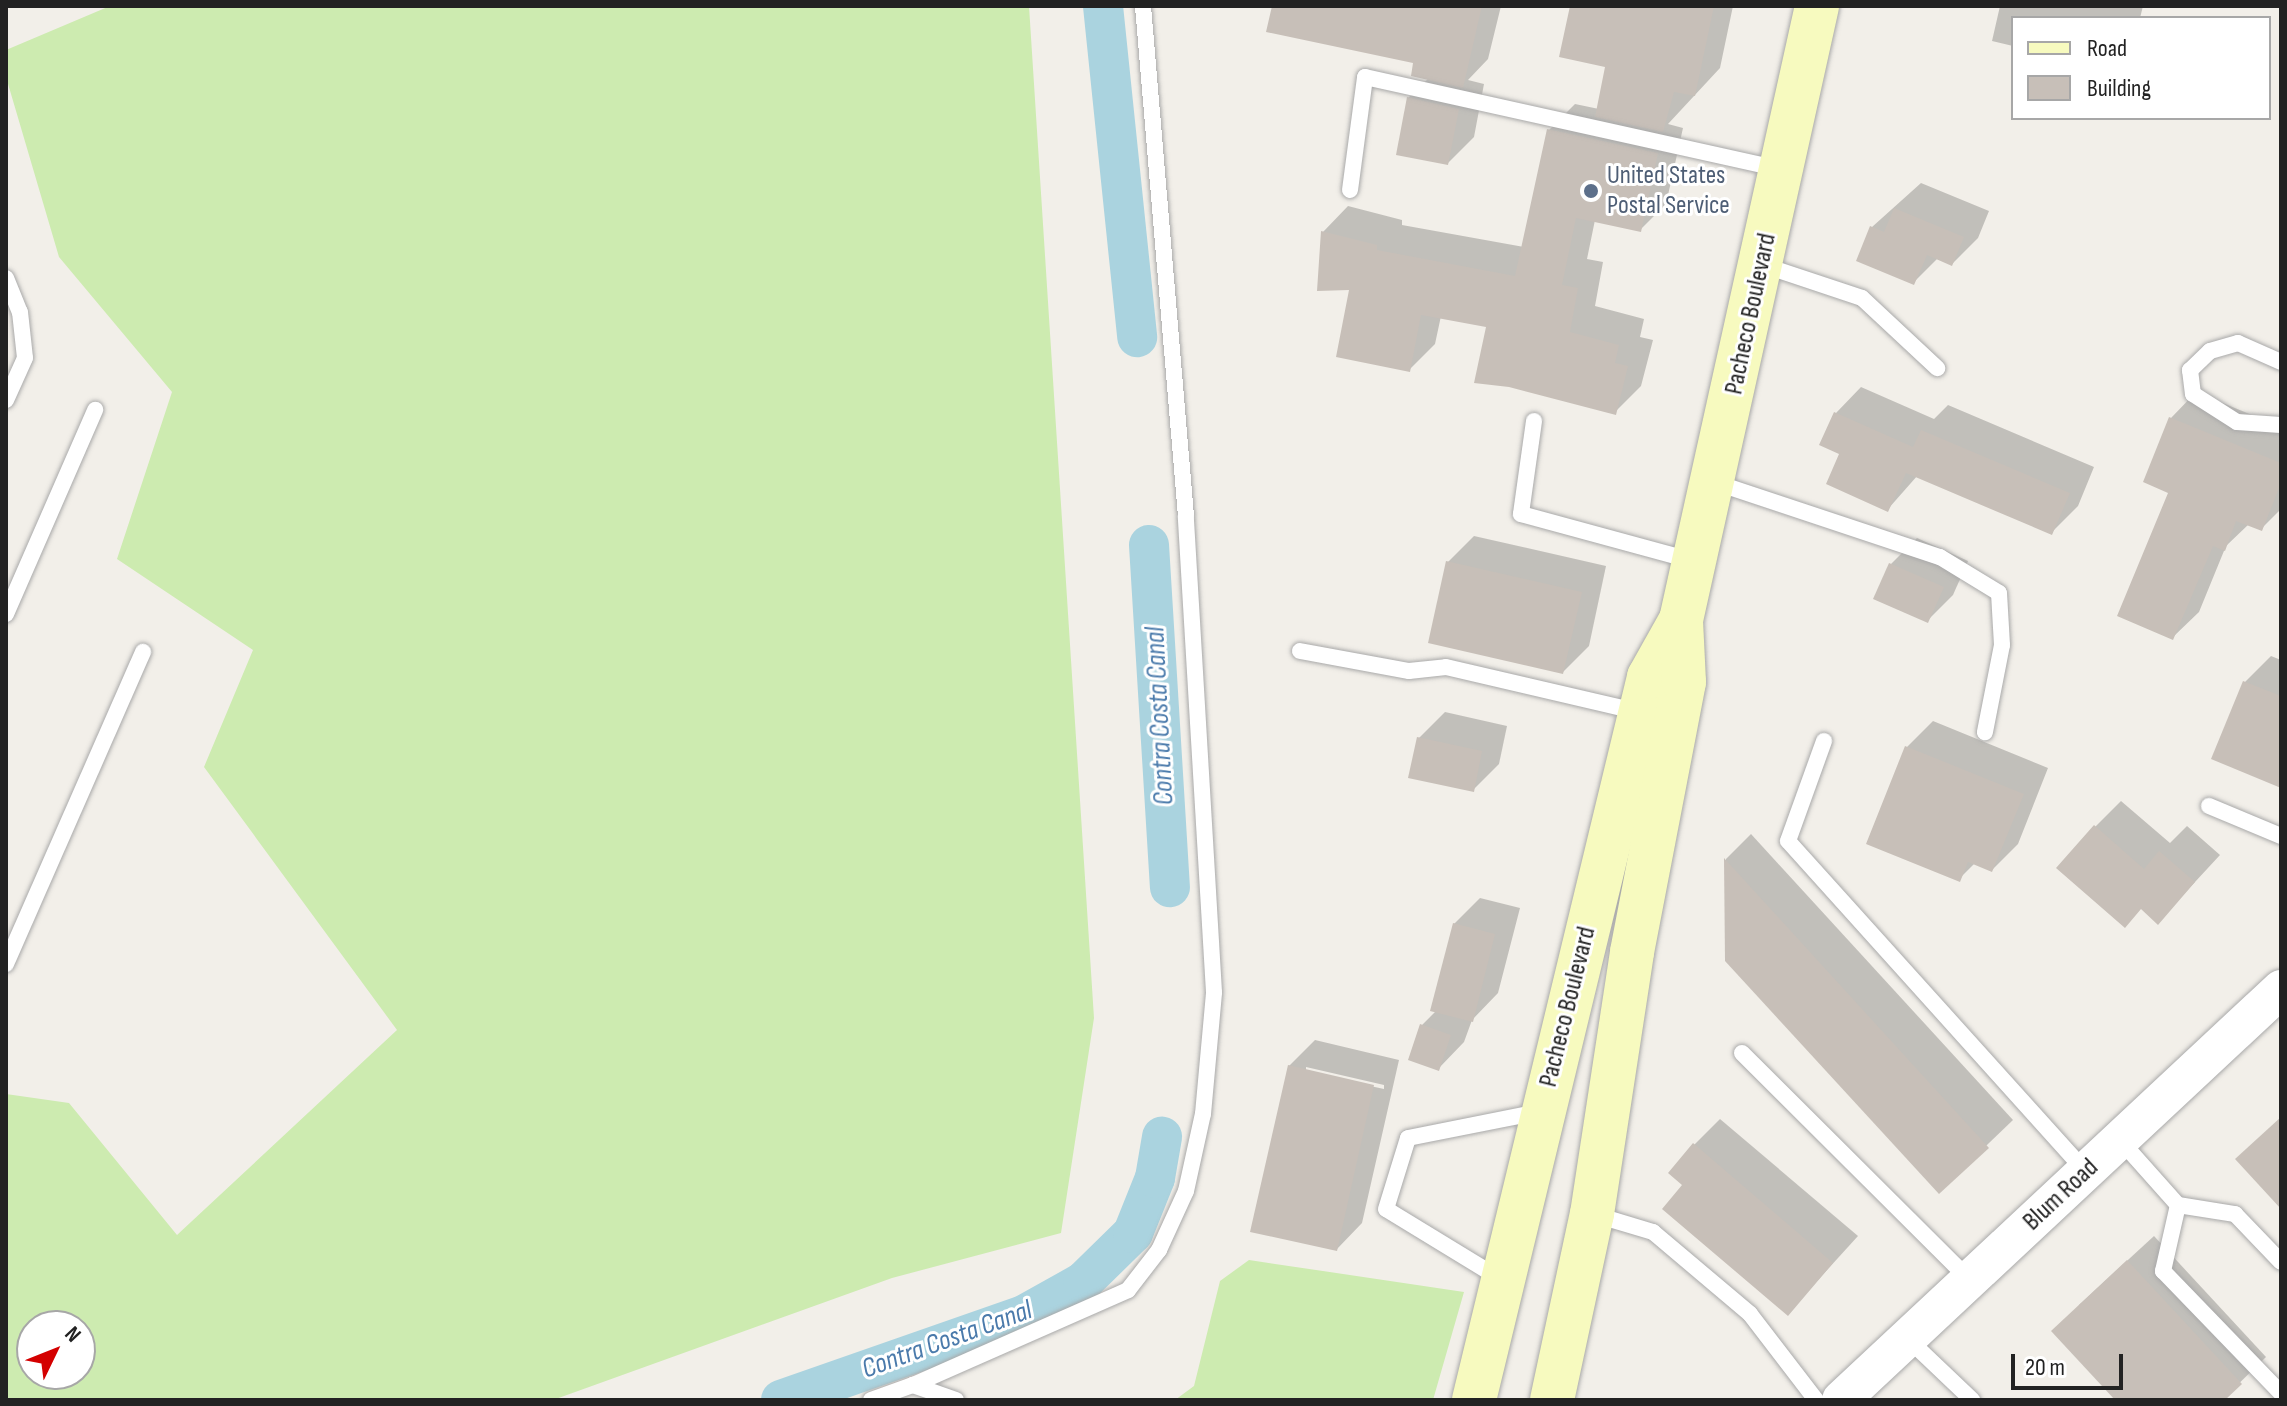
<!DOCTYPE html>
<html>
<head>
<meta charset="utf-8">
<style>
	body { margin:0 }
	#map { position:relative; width:2287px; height:1406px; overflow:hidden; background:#f2efe9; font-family:"Sofia Sans Condensed",sans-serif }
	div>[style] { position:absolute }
	.grass>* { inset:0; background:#cdebb0 }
	.shadow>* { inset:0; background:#0003 }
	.canal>* { height:40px; margin:-20px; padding:0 20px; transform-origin:20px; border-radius:20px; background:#aad3df }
	.building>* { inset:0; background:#c7bfb8 }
	.roads { filter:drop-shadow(0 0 2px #a9a9a9) drop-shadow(0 0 2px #a9a9a9) }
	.service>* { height:16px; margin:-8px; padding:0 8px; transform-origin:8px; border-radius:8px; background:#fff }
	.tertiary>* { height:38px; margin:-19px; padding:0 19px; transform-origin:19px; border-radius:19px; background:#fff }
	.secondary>* { height:44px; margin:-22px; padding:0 22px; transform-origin:22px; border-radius:22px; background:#f7fabf }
	.dots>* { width:22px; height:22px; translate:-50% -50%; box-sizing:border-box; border:4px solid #fff; border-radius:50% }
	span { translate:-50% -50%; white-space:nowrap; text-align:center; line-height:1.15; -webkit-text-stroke:6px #fff; paint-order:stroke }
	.service-label { font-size:26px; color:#4e5e75 }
	.left { translate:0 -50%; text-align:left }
	.street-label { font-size:26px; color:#222 }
	.water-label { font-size:28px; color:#4a7aab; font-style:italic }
	.frame { position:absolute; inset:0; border:8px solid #222; pointer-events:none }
	.legend { position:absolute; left:2011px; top:16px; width:260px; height:104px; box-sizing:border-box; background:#fff; border:2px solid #a7a7a7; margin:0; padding:10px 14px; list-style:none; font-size:24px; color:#222 }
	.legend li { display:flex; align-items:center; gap:16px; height:40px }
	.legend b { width:40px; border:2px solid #a7a7a7 }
	.north { position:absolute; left:16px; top:1310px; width:80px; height:80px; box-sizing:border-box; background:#fff; border:2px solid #a7a7a7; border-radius:50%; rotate:47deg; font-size:22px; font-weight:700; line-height:32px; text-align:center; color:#222 }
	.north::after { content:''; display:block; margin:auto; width:28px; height:36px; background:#d40000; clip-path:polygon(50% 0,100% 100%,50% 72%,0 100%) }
	.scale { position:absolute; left:2011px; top:1354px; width:112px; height:36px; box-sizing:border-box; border:4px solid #222; border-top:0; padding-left:10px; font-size:24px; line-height:28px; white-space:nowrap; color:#222; -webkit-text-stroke:6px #fff; paint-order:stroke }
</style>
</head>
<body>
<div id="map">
	<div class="grass">
		<i style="clip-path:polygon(evenodd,110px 6px,1029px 6px,1094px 1018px,1061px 1233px,892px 1278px,553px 1400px,6px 1400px,6px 1094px,69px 1103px,177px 1235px,397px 1030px,204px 767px,253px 650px,117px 559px,172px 392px,59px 257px,6px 77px,6px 50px,110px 6px,32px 1326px,80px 1326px,80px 1374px,32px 1374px,32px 1326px)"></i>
		<i style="clip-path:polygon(1249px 1260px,1464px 1292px,1433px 1400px,1175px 1400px,1194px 1386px,1220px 1281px)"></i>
	</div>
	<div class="shadow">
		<i style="clip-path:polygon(1274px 6px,1501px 6px,1488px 59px,1468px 80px,1484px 84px,1474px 137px,1448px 163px,1408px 98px,1429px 78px,1415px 61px)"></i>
		<i style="clip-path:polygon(1573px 6px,1733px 6px,1720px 68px,1668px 124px,1683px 128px,1666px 204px,1640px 230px,1595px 220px,1587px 259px,1603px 262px,1595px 306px,1644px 319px,1640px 337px,1653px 340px,1641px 386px,1615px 412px,1489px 325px,1441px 316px,1435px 344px,1409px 370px,1352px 288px,1323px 232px,1348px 206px,1402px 220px,1402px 225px,1524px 247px,1549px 130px,1575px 104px,1599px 109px,1608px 66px)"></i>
		<i style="clip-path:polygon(2000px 6px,2143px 6px,2140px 18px,2013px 18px,2013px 46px,1992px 41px)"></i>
		<i style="clip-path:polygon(1921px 183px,1989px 211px,1978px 238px,1952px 264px,1938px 258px,1913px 283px,1858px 260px,1872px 227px)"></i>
		<i style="clip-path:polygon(1861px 387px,1934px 419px,1948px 405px,2094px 467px,2078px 506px,2052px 532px,1918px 475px,1888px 509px,1842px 453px,1836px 413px)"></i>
		<i style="clip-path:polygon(2196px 392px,2281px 427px,2281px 509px,2261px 529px,2249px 524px,2226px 546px,2199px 612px,2173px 637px,2171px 418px)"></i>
		<i style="clip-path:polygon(1474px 536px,1606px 566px,1589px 646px,1563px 672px,1448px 562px)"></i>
		<i style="clip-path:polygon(1917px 538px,1968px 561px,1953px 595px,1928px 620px,1891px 564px)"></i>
		<i style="clip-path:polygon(2271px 656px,2281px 660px,2281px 786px,2245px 682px)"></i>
		<i style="clip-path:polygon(1445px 712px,1507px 726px,1499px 764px,1473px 790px,1419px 738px)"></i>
		<i style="clip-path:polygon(1933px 721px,2048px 768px,2018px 844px,1992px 870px,1975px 863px,1959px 879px,1907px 747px)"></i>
		<i style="clip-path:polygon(2121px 801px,2170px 843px,2187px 826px,2220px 855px,2158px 922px,2142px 907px,2095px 827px)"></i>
		<i style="clip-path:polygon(1751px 834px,2013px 1120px,1939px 1191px,1727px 960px,1726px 859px)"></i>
		<i style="clip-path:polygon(1480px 898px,1520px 908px,1498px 993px,1472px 1020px,1464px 1042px,1439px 1068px,1422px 1025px,1437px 1010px,1454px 924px)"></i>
		<i style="clip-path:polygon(evenodd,1315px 1040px,1399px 1060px,1362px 1223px,1337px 1249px,1289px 1066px,1315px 1040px,1306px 1067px,1384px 1085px,1384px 1089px,1306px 1072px,1306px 1067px)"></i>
		<i style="clip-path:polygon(1720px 1119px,1858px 1236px,1788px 1313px,1685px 1185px,1694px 1145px)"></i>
		<i style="clip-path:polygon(2154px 1236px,2266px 1357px,2222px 1400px,2117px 1400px,2079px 1305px)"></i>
	</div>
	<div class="canal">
		<i style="left:1103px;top:6px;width:333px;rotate:84.1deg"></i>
		<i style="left:1149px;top:545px;width:343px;rotate:86.5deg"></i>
		<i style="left:781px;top:1400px;width:257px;rotate:-19.3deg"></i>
		<i style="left:1024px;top:1315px;width:68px;rotate:-29.2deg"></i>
		<i style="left:1083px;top:1282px;width:70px;rotate:-44.4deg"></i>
		<i style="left:1133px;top:1233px;width:59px;rotate:-68.2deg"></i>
		<i style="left:1155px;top:1178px;width:42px;rotate:-80.3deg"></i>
	</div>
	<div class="building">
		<i style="clip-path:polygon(1272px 6px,1482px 6px,1463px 88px,1411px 76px,1413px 63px,1266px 32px)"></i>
		<i style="clip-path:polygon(1570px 6px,1714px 6px,1695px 96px,1674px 92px,1663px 132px,1595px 117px,1605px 67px,1559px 57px)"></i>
		<i style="clip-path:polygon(1407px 97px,1459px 109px,1448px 165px,1396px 155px)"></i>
		<i style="clip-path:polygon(1547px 129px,1658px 153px,1641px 232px,1576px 218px,1562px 285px,1578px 288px,1570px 332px,1619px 345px,1615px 363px,1628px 366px,1616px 415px,1509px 387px,1474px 383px,1486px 327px,1421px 315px,1410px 372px,1336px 357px,1349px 290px,1317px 291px,1321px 231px,1377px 245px,1377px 250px,1515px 276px)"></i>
		<i style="clip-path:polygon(1894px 208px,1964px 237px,1952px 266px,1927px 255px,1914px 285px,1856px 261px,1870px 226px,1884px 232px)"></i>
		<i style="clip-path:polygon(1834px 412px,1913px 447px,1921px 430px,2070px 493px,2052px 535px,1906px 473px,1888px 512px,1826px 484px,1839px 454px,1819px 445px)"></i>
		<i style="clip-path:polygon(2169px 417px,2281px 463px,2281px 483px,2262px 531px,2236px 521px,2225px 551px,2213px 546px,2173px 640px,2117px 616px,2168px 493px,2143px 482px)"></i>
		<i style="clip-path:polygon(1446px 561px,1582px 592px,1563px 674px,1428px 643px)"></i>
		<i style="clip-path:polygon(1889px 563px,1944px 587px,1928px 623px,1873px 599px)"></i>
		<i style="clip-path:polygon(2243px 681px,2281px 696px,2281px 788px,2211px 759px)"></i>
		<i style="clip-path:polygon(1417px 737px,1482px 751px,1474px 792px,1408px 778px)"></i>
		<i style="clip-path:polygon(1905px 746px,2024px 794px,1992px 872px,1968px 862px,1960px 882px,1866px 844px)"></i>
		<i style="clip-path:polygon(2094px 825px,2144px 869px,2159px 851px,2195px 882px,2158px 925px,2141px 909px,2125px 928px,2056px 868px)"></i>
		<i style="clip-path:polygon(1724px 858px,1989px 1148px,1939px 1194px,1725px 961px)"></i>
		<i style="clip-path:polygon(1453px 923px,1495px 934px,1473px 1022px,1430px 1011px)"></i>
		<i style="clip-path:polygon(1420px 1024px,1451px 1035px,1439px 1071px,1408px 1060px)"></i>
		<i style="clip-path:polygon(1288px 1065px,1374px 1085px,1337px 1251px,1250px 1232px)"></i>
		<i style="clip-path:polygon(2281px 1117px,2281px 1209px,2235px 1159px)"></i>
		<i style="clip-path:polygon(1693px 1143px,1833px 1263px,1788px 1316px,1662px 1209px,1682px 1185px,1668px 1173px)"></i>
		<i style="clip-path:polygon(2127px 1260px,2242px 1384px,2225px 1400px,2115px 1400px,2051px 1331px)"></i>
	</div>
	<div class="roads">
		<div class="service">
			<i style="left:1350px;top:190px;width:114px;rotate:-82.4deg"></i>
			<i style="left:1365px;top:77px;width:425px;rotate:12.5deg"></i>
			<i style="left:1763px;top:265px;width:104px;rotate:18.4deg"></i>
			<i style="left:1862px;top:298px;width:103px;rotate:43deg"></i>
			<i style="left:6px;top:278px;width:37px;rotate:68deg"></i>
			<i style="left:20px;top:312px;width:46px;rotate:83.8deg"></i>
			<i style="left:25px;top:358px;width:46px;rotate:114.3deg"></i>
			<i style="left:2281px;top:362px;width:47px;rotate:-156.2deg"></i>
			<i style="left:2238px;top:343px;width:29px;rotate:164deg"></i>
			<i style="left:2210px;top:351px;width:28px;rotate:136deg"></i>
			<i style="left:2190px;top:370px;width:24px;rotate:83deg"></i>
			<i style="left:2193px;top:394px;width:52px;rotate:32.5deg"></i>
			<i style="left:2237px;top:422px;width:44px;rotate:3.9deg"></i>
			<i style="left:1534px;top:421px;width:94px;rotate:98deg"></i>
			<i style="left:1521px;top:514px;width:179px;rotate:15.2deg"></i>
			<i style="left:1714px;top:482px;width:238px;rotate:18.4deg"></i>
			<i style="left:1940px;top:557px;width:69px;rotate:31.4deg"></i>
			<i style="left:1999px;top:593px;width:52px;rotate:86.7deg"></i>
			<i style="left:2002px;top:645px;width:89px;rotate:101.1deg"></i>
			<i style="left:6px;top:614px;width:223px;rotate:-66.4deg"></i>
			<i style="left:1300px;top:651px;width:111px;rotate:10.4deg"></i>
			<i style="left:1409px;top:671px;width:37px;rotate:-6deg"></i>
			<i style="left:1446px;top:667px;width:198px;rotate:13.1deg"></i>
			<i style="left:1824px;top:741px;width:106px;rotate:109.8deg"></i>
			<i style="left:1788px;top:841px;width:445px;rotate:48deg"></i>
			<i style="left:2209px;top:806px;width:78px;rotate:22.6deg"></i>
			<i style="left:6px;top:964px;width:341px;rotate:-66.3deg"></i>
			<i style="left:1742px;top:1053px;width:322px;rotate:44.9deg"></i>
			<i style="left:2120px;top:1140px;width:87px;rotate:48.3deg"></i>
			<i style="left:2178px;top:1205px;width:68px;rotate:102.8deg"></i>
			<i style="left:2163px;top:1271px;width:170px;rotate:46deg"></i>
			<i style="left:2178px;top:1205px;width:58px;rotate:9deg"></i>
			<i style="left:2235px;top:1214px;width:66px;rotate:46.2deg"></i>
			<i style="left:1593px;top:1214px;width:63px;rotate:16.7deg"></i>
			<i style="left:1653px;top:1232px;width:127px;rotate:40.2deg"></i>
			<i style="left:1750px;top:1314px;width:108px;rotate:52.5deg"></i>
			<i style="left:1499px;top:1278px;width:132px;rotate:-148.6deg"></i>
			<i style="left:1386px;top:1209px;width:74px;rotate:-72.8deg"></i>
			<i style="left:1408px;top:1138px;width:134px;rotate:-11.2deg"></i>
			<i style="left:1907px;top:1338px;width:90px;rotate:43.6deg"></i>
			<i style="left:871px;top:1400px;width:45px;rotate:-19.7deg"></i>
			<i style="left:956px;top:1400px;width:46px;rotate:-160.8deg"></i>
			<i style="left:913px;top:1385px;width:235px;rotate:-23.8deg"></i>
			<i style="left:1128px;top:1290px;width:51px;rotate:-52.2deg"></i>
			<i style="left:1159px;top:1250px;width:65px;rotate:-65.4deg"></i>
			<i style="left:1186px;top:1191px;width:79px;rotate:-77.6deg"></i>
			<i style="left:1203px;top:1114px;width:122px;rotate:-84.8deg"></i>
			<i style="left:1214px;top:992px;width:477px;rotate:-93.4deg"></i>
			<i style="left:1186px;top:516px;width:512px;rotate:-94.82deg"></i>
		</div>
		<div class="tertiary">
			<i style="left:1841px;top:1400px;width:602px;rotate:-43.05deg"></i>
		</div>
		<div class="secondary">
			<i style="left:1474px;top:1400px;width:744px;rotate:-76.39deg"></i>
			<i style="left:1649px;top:677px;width:65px;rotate:-60.7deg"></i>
			<i style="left:1681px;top:620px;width:629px;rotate:-77.51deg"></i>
			<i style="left:1552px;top:1400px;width:190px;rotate:-77.9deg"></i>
			<i style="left:1592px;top:1214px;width:265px;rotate:-81.3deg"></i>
			<i style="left:1632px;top:952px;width:275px;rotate:-79.1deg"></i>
			<i style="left:1684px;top:682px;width:62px;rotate:-92.8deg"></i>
		</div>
	</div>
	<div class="dots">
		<i style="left:1591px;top:191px;background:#5c6f8a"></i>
	</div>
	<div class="service-label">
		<span class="left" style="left:1607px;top:191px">United States<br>Postal Service</span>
	</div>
	<div class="street-label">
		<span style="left:1751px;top:314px;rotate:-78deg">Pacheco Boulevard</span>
		<span style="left:1568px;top:1007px;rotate:-76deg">Pacheco Boulevard</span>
		<span style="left:2061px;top:1195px;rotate:-43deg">Blum Road</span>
	</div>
	<div class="water-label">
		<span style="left:1160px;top:716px;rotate:-93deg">Contra Costa Canal</span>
		<span style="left:947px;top:1340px;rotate:-20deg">Contra Costa Canal</span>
	</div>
	<div class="frame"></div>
	<ul class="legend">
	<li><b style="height:10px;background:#f7fabf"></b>Road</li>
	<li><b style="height:22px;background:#c7bfb8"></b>Building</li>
	</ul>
	<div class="north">N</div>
	<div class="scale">20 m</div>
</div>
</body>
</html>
